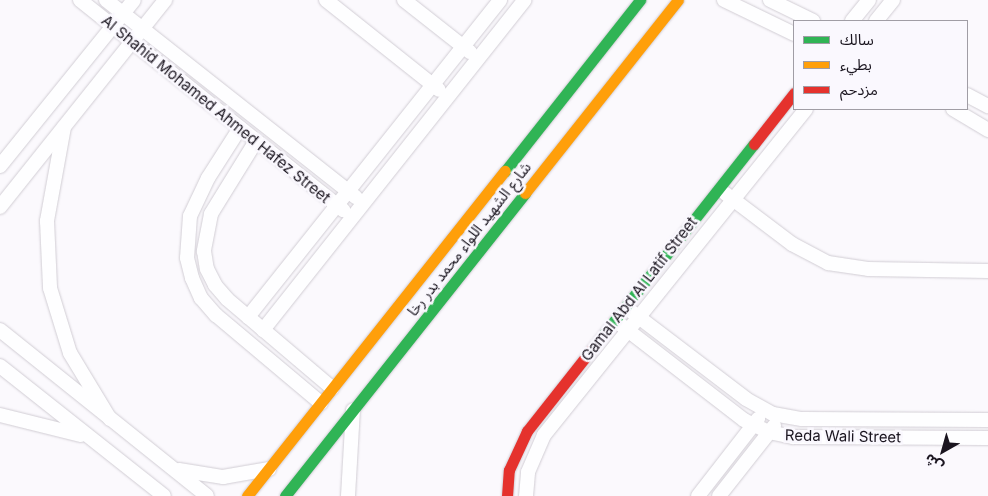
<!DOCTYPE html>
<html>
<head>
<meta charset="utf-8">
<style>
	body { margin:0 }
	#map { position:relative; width:988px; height:496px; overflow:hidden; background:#fbf9fd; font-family:Inter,"Noto Sans Arabic",sans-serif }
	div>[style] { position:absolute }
	.roads { filter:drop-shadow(0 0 1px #d1cdd4) drop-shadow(0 0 1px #d1cdd4) }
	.street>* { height:14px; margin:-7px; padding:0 7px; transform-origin:7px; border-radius:7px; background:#fefeff }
	.fast>* { height:11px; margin:-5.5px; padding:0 5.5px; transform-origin:5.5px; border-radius:5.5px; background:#30b455 }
	.slow>* { height:11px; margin:-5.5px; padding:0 5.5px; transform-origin:5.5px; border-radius:5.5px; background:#ff9f0a }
	.jam>* { height:11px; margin:-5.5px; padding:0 5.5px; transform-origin:5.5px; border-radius:5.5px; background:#e5322d }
	span { translate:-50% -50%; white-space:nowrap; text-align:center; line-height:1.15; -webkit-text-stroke:5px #faf8fe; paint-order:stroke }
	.street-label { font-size:15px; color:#1a151f }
	.legend { position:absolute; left:793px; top:20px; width:175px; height:90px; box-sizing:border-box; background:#faf8fe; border:1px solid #a09da5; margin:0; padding:6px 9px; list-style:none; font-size:15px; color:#1a151f }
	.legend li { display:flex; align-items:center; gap:10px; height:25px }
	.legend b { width:25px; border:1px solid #a09da5 }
	.north { position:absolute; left:918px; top:426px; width:50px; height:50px; -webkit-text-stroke:4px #faf8fe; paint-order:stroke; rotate:218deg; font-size:14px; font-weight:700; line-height:20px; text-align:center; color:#1a151f }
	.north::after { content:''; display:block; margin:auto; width:18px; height:22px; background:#1a151f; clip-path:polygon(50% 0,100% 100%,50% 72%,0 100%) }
</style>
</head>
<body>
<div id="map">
	<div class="roads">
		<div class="street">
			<i style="left:80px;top:0;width:337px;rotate:38.6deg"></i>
			<i style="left:106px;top:0;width:318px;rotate:38.3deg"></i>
			<i style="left:326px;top:0;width:144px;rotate:38.5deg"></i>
			<i style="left:404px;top:0;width:84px;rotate:38.2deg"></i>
			<i style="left:724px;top:0;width:78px;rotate:25.9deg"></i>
			<i style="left:770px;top:0;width:48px;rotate:26deg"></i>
			<i style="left:852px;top:21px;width:27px;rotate:-51deg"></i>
			<i style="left:876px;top:21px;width:27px;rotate:-51deg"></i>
			<i style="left:967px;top:95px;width:24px;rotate:28deg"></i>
			<i style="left:953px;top:109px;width:41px;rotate:31deg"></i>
			<i style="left:64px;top:127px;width:96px;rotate:100.3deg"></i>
			<i style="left:47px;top:221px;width:67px;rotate:87.4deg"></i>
			<i style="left:50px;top:288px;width:68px;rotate:72.9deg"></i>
			<i style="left:70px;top:353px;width:77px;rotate:58.8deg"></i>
			<i style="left:240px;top:128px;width:59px;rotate:122.6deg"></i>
			<i style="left:208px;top:178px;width:42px;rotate:115.3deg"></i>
			<i style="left:190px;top:216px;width:42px;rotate:94.1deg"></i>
			<i style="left:187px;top:258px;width:21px;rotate:76deg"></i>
			<i style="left:192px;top:278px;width:22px;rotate:66deg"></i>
			<i style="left:201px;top:298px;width:23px;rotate:49deg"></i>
			<i style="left:216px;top:315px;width:137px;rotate:40deg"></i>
			<i style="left:256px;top:141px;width:86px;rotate:121.7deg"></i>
			<i style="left:211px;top:214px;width:38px;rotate:101deg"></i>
			<i style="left:204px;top:251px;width:18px;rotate:81deg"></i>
			<i style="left:207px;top:269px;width:18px;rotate:63deg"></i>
			<i style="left:215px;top:285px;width:18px;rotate:49deg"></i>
			<i style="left:227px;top:299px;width:138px;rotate:40.3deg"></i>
			<i style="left:0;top:166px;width:213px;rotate:-51.1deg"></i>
			<i style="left:726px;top:194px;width:83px;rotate:37.1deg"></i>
			<i style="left:792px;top:244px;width:41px;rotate:27.8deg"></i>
			<i style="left:828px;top:263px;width:40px;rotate:8.5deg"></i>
			<i style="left:868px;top:269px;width:120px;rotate:1deg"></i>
			<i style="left:0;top:207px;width:265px;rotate:-51.4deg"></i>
			<i style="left:632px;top:312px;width:143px;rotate:37.3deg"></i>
			<i style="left:746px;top:399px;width:31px;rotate:29deg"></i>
			<i style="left:773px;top:414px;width:29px;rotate:10deg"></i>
			<i style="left:802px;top:419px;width:186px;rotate:0.3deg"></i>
			<i style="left:248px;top:317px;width:405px;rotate:-51.5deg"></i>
			<i style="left:621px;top:325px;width:155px;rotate:37.7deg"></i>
			<i style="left:744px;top:420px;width:28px;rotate:26deg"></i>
			<i style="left:769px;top:432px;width:25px;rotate:12deg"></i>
			<i style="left:793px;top:437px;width:195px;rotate:0.3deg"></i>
			<i style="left:0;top:330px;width:265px;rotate:38.7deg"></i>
			<i style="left:263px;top:330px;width:421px;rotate:-51.6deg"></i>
			<i style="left:0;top:366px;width:209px;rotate:38.4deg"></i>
			<i style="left:0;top:415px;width:83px;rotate:13.9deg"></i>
			<i style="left:179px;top:470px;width:45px;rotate:9deg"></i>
			<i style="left:223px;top:477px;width:47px;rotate:-9.9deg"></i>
			<i style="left:348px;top:496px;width:86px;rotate:-86.7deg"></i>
			<i style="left:526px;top:496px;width:24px;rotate:-85deg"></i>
			<i style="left:528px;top:472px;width:40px;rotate:-66.6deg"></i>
			<i style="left:544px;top:435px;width:418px;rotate:-51.2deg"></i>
			<i style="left:698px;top:496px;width:98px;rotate:-52.1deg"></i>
			<i style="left:719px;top:496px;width:89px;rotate:-51.8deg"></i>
		</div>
		<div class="fast">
			<i style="left:505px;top:171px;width:218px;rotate:-51.7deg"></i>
			<i style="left:595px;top:345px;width:256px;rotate:-51.7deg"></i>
			<i style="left:285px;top:496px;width:387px;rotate:-51.6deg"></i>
		</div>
		<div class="slow">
			<i style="left:525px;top:193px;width:246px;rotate:-51.6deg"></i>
			<i style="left:247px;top:496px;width:415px;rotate:-51.6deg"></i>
		</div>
		<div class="jam">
			<i style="left:754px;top:144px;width:65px;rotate:-51.9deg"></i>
			<i style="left:507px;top:496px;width:26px;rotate:-86deg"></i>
			<i style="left:509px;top:470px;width:43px;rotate:-65.2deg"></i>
			<i style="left:527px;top:431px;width:110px;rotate:-51.7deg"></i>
		</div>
	</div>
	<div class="street-label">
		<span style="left:216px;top:109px;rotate:39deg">Al Shahid Mohamed Ahmed Hafez Street</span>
		<span style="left:469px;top:239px;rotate:-52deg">شارع الشهيد اللواء محمد بدر رخا</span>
		<span style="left:639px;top:289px;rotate:-52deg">Gamal Abd Al Latif Street</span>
		<span style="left:843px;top:436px;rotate:1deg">Reda Wali Street</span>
	</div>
	<ul class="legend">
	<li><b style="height:6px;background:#30b455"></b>سالك</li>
	<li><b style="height:6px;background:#ff9f0a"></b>بطيء</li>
	<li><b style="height:6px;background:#e5322d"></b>مزدحم</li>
	</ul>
	<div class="north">ش</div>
</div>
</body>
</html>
